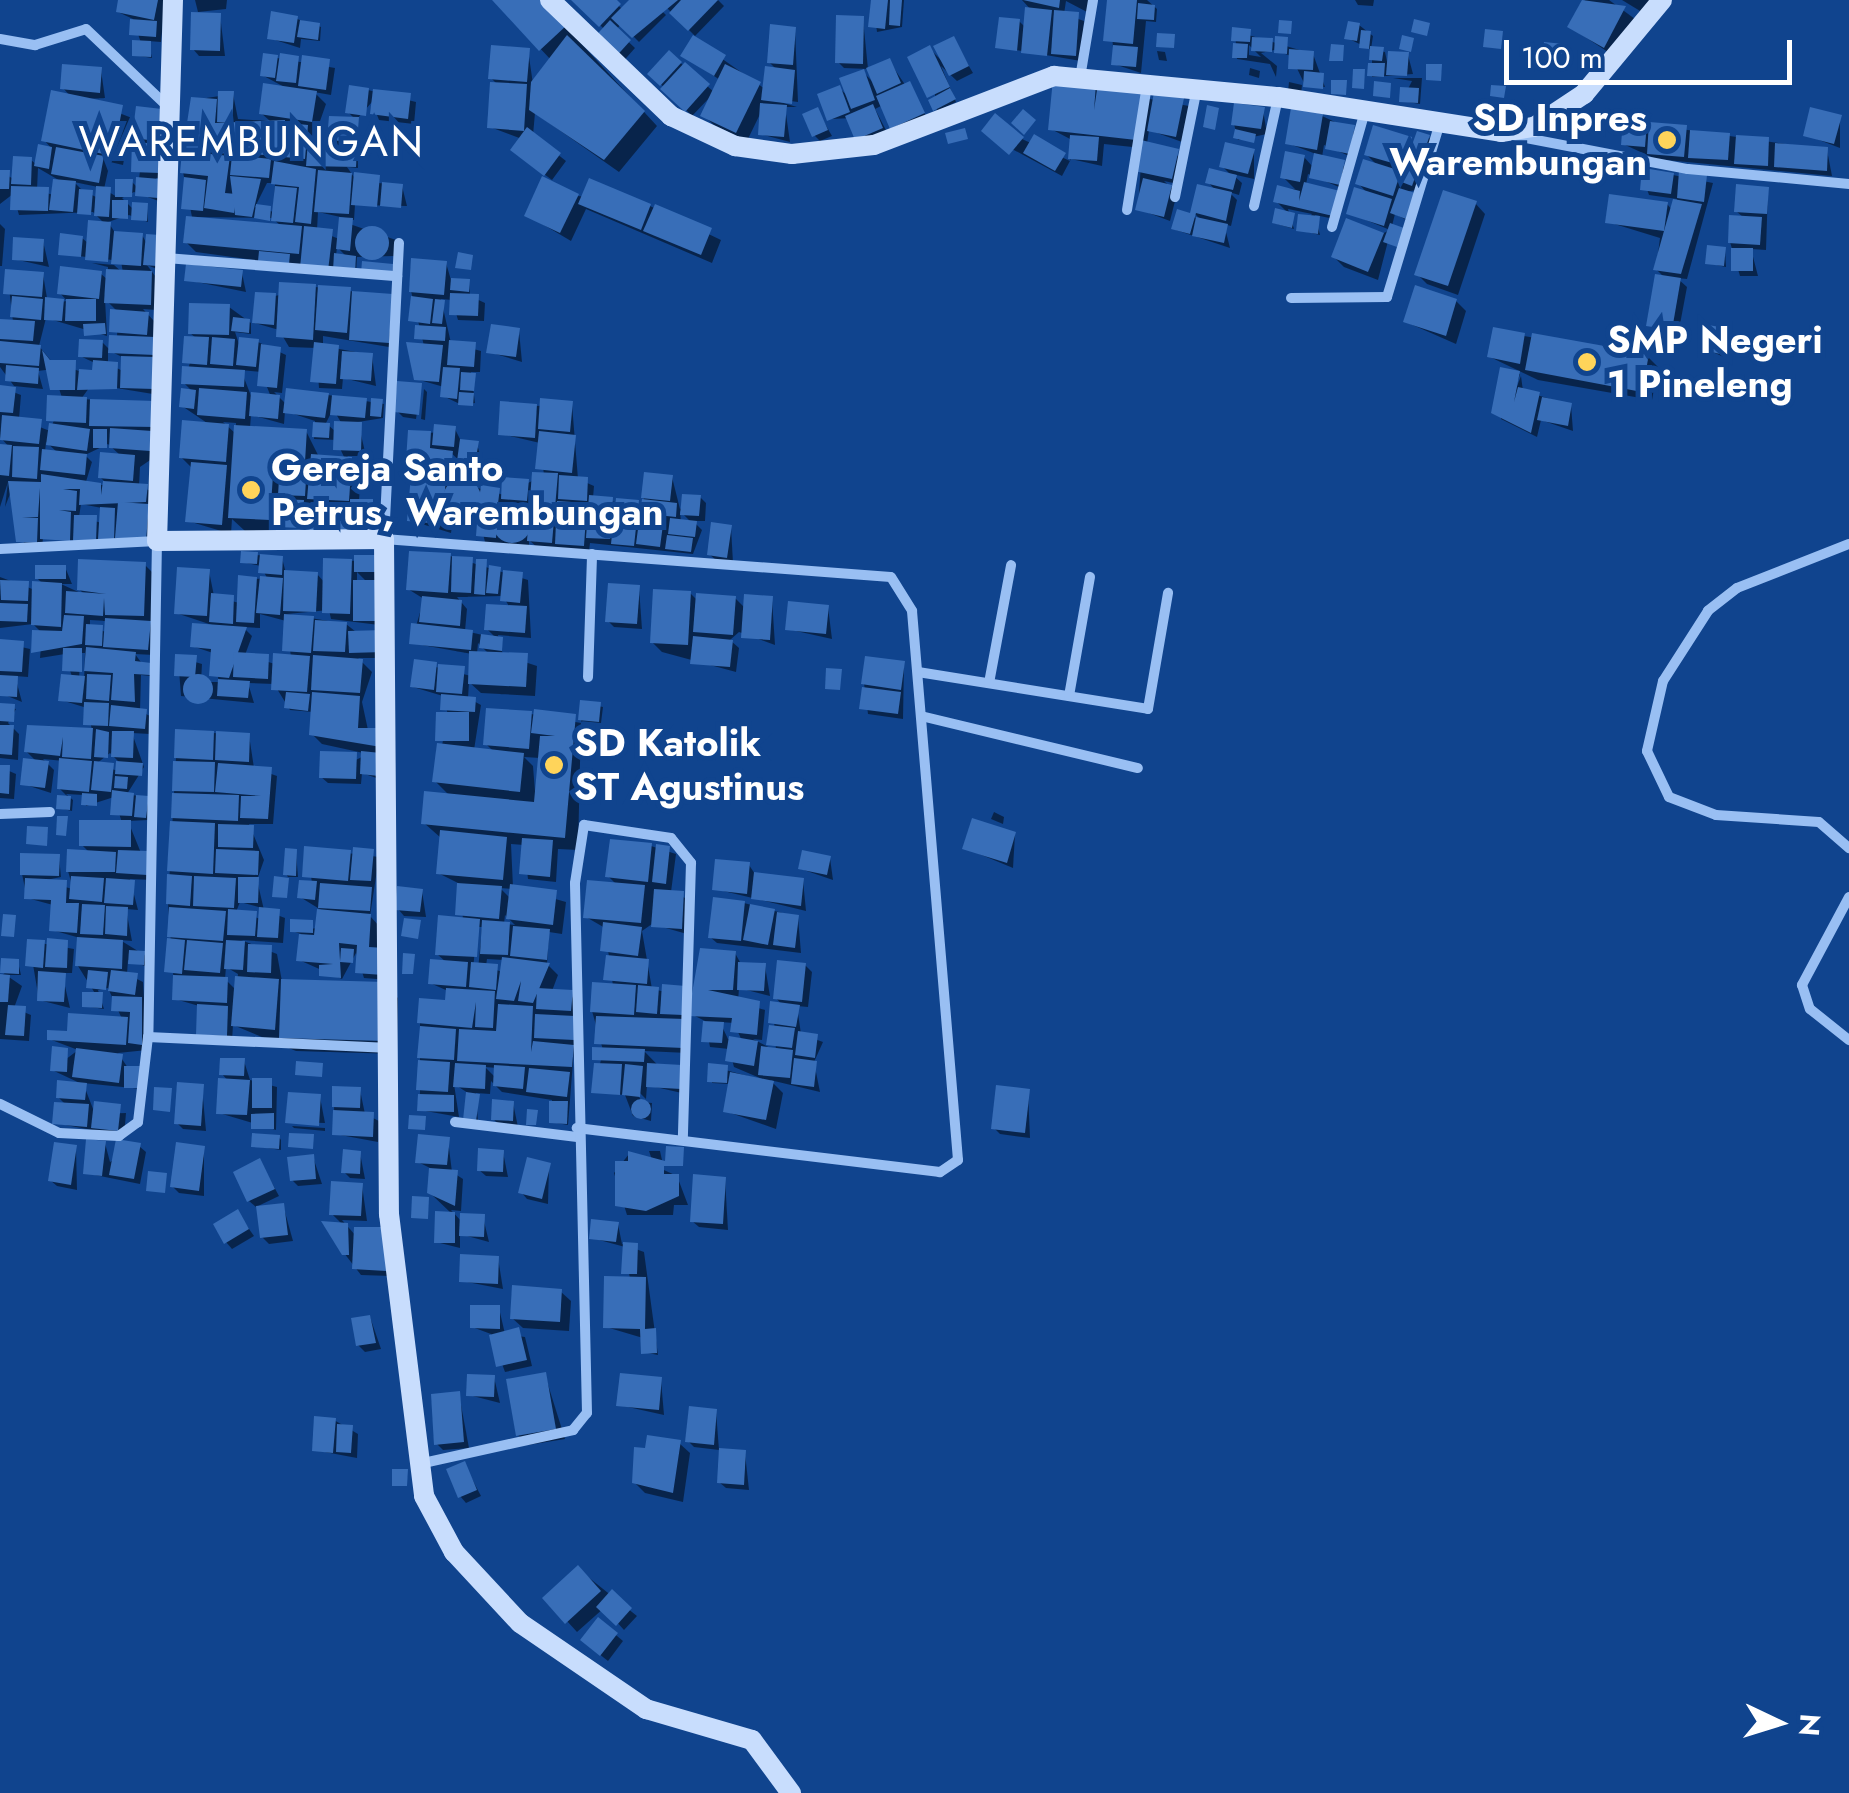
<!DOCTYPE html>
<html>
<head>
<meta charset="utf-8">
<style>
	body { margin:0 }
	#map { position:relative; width:1849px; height:1793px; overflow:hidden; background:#10448e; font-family:Jost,sans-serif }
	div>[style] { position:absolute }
	.shadow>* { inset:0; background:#0007 }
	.building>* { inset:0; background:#386eb8 }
	.round { border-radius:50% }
	.street>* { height:10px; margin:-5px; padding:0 5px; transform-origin:5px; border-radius:5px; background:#99bff3 }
	.secondary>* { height:20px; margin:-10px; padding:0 10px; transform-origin:10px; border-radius:10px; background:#c8ddfd }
	.dots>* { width:28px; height:28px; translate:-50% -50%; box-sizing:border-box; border:5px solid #10448e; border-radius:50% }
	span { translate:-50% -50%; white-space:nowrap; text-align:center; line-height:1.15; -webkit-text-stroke:10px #10448e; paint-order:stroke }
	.poi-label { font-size:38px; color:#fff; font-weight:700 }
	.right { translate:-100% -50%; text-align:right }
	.left { translate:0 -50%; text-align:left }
	.quarter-label { font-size:42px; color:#fff; letter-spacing:2.5px }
	.north { position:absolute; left:1729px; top:1673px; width:100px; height:100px; -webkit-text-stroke:8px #10448e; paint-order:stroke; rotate:94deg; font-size:28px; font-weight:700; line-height:40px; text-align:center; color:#fff }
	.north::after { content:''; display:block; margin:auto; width:35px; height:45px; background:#fff; clip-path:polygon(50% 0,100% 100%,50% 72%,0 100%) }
	.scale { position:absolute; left:1504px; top:40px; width:288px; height:45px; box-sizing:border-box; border:5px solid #fff; border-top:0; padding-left:12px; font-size:30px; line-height:35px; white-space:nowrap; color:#fff; -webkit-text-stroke:8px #10448e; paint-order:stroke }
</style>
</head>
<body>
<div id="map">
	<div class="shadow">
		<i style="clip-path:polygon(120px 0,165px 0,161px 42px,148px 41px,152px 58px,134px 55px,141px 43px,133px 19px,118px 12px)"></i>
		<i style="clip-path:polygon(195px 0,227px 0,226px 9px,198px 12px)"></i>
		<i style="clip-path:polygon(495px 0,541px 0,657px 126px,619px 172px,535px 113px,533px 135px,566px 161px,552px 180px,520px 156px,522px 139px,490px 127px,498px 85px,491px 78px,528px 50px,533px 84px,551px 60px)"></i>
		<i style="clip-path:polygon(575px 0,613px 0,623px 10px,651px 0,666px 15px,639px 42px,621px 24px,616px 30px,635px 48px,620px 65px,605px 30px)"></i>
		<i style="clip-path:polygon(659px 0,718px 0,724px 6px,695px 36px)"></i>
		<i style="clip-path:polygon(873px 0,904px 0,902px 27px,877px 32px)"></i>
		<i style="clip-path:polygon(1089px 0,1087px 12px,1066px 1px,1064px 14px,1084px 21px,1081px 61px,998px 47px,1019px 21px,1026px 28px,1032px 11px,1022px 0)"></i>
		<i style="clip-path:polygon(1110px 0,1147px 0,1157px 9px,1156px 22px,1146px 21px,1141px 73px,1114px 64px)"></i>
		<i style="clip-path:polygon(1355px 0,1374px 0,1373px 6px,1358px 5px)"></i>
		<i style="clip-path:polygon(1585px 0,1609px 0,1635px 19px,1614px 56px,1570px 27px)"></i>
		<i style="clip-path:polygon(1622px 0,1660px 0,1650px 17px)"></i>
		<i style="clip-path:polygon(220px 15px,225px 56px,199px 56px,193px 49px)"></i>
		<i style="clip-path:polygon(297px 19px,321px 27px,320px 41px,301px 39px,300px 48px,269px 38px)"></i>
		<i style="clip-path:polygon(863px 19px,868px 69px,844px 68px,838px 62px)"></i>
		<i style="clip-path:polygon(1359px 25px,1373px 36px,1371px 49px,1385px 52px,1389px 71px,1408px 55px,1413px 74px,1372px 77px,1372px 50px,1347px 38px)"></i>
		<i style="clip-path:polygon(795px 29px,798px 102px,767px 98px,797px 107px,785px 107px,790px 142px,760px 134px,762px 110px,747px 141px,714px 125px,703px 115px,712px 95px,692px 116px,651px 74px,669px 53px,714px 92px,720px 80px,684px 56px,694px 39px,765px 89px,777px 70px,769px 62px)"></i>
		<i style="clip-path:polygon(evenodd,1235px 31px,1313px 54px,1325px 87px,1305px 85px,1291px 56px,1274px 50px,1261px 53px,1277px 66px,1276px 77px,1270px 64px,1237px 59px,1235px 31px,1249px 45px,1261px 57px,1249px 55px,1249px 45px)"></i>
		<i style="clip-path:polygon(953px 39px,973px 73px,957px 81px,941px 66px,956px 102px,937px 111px,929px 48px,944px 63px)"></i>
		<i style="clip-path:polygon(1157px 51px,1165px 52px,1167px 61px,1159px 60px)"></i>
		<i style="clip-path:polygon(evenodd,277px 58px,335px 68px,331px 95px,314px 92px,326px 104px,312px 144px,336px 146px,330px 139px,355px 119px,348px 112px,368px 90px,416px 102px,414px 124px,379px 120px,372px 102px,357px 119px,358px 168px,347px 167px,356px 180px,402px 186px,407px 206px,355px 205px,354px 220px,318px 212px,317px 230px,339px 239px,341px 221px,396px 240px,394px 256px,357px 257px,356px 274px,196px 252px,186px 242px,281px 226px,272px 218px,192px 217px,183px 172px,193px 100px,233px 94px,238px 119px,270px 121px,261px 113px,288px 89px,262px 75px,277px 58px,267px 183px,275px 183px,274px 212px,255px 207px,267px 183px,277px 58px,337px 247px,347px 257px,336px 256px,337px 247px)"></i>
		<i style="clip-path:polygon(889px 61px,929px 120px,898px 134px,883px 105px,875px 109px,888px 134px,863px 144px,854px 118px,829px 119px,839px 88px,850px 98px,863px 72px,874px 83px)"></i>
		<i style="clip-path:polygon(1250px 68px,1260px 71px,1259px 78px,1249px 75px)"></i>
		<i style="clip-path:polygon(evenodd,101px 70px,105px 98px,83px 99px,132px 118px,123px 165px,110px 162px,104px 189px,117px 197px,132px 182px,138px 188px,143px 145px,135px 137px,161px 112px,165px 178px,156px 178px,164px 203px,134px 192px,122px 198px,134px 210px,147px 205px,148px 222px,129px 215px,108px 222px,116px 234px,142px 235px,162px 271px,147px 265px,158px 280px,156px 310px,143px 309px,154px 321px,159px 395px,92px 384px,81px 399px,155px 403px,156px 456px,140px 467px,139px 486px,153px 492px,152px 546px,43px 538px,42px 548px,25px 547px,10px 494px,5px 507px,8px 482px,0 507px,0 447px,10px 448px,0 437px,0 387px,21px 395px,19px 419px,50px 431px,62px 398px,53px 369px,38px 371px,43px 389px,14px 386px,0 367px,0 321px,13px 322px,7px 271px,43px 274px,48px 304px,67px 301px,60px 293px,100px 273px,108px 280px,108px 267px,92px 263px,114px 265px,123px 273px,121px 261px,61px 254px,82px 238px,89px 244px,105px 224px,93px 212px,19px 215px,13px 194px,0 204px,0 172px,14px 179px,31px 160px,37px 165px,40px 147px,52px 149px,44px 140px,71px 97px,63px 88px,101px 70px,38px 168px,62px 182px,53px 195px,37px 190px,38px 168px,101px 70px,74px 182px,98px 187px,98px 198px,82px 190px,74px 182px,101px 70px,105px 299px,118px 312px,117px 337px,110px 350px,102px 342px,80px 356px,95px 363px,94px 376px,52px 362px,39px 346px,46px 318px,107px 336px,105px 299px,101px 70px,108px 350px,124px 358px,123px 371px,108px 364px,108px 350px,101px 70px,46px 442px,58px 453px,45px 452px,46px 442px,101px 70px,108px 444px,121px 456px,100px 477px,108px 485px,85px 485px,92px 462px,85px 455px,108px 444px,101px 70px,81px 504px,102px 508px,102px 523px,79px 517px,81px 504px)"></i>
		<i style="clip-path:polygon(1393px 78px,1422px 78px,1420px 104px,1402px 101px,1412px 81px)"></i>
		<i style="clip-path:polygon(1055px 82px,1189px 106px,1182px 142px,1149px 130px,1147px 144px,1184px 158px,1178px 184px,1164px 181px,1177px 193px,1170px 221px,1138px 209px,1142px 148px,1104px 144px,1102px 166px,1071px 159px,1062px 176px,990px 137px,1022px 139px,1070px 161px,1072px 140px,1051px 129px)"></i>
		<i style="clip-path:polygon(1289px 82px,1302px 85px,1301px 95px,1288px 92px)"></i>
		<i style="clip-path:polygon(817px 110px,832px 136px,820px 141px,814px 135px)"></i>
		<i style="clip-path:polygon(1263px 110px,1267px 134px,1238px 140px,1234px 124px)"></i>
		<i style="clip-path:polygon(1322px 116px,1361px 134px,1356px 159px,1324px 145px,1322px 157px,1350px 168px,1346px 190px,1308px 174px,1305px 190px,1339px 220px,1315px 215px,1320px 235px,1299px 230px,1312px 214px,1288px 209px,1294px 229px,1274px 223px,1288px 213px,1276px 201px,1279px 188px,1295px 189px,1283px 177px,1304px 157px,1313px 167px,1316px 154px,1287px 143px)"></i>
		<i style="clip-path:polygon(1840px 117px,1840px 148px,1806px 135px)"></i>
		<i style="clip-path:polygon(1646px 124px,1827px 150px,1832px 176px,1656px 159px,1623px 144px)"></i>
		<i style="clip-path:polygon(1429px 138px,1435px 144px,1418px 190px,1402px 192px,1412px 223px,1395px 214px,1378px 280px,1344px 267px,1334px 257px,1390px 230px,1349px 213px,1368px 194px,1358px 183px,1379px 167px,1367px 155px)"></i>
		<i style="clip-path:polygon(1254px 151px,1254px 179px,1232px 174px,1242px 183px,1239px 195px,1229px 192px,1237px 200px,1231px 226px,1224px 224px,1230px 248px,1176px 230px,1178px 213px,1200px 219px,1193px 212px,1216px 191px,1208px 182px,1232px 176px,1222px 166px)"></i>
		<i style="clip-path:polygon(1673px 175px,1713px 183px,1687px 279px,1677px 278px,1687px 287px,1678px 335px,1648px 325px,1665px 278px,1656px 269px,1660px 238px,1608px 222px,1667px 204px,1674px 212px,1677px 199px,1649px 195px,1644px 180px,1626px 176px)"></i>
		<i style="clip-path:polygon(1768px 189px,1766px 250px,1751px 249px,1758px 276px,1740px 276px,1730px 242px,1744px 218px,1736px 211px)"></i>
		<i style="clip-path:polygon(578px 196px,650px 206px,721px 240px,712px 263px,586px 209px,571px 241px,527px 215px)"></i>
		<i style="clip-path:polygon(1475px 203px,1485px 214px,1458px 295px,1427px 284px,1417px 274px)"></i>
		<i style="clip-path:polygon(0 224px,5px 229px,2px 266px,0 266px)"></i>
		<i style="clip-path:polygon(43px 241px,49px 267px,14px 259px)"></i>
		<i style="clip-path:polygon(1725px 250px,1726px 267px,1707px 263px)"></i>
		<i style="clip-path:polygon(446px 263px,451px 280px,469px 281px,470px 296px,485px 303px,484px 321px,458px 320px,452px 300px,441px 299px,451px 343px,481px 351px,480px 372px,471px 372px,475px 403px,462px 405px,443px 396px,444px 387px,416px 379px,424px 346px,411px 291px)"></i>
		<i style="clip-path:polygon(242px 273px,246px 292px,187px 280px)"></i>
		<i style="clip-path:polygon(315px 287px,391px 296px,395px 348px,323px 336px,323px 346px,372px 355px,376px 386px,343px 378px,342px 389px,319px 388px,316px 348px,289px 347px,279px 330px,255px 323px,275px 296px)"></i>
		<i style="clip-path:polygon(1456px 301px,1466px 311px,1456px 344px,1406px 322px)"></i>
		<i style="clip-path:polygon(evenodd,229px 307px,251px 323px,251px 334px,235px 332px,240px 347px,258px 342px,286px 355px,282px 393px,274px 392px,287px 405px,328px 395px,384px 404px,383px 418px,358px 422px,366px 456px,347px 456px,361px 469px,359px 501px,378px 508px,378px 532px,353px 526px,352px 541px,245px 531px,232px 519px,231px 534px,188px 521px,193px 469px,181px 457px,210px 425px,182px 406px,193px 392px,184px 383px,197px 339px,190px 333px,229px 307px,241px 370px,261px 372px,271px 397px,253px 401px,241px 370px,229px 307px,333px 409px,342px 424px,336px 432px,326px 423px,333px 409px,229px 307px,285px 411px,315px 421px,314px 439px,336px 440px,345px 459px,319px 457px,306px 431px,250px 428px,251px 415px,284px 424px,285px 411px,229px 307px,223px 422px,236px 423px,236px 434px,223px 422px,229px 307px,284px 525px,315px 526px,315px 531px,284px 530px,284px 525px)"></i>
		<i style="clip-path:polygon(519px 331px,522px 362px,489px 352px)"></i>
		<i style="clip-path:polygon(1724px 331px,1731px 337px,1726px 358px,1706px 349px)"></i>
		<i style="clip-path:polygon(1524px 336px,1648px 357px,1658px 367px,1652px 400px,1538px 380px,1490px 357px)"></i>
		<i style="clip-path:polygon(1502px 370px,1520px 374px,1512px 399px,1521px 376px,1523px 391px,1571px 405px,1573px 431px,1541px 420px,1537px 437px,1501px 419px)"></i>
		<i style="clip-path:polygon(421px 385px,416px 419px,403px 417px,397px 411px)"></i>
		<i style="clip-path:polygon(424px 389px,427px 392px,425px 420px,421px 419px)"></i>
		<i style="clip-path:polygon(evenodd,572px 404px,578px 479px,594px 486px,593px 498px,643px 507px,646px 474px,672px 477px,680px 509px,700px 497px,706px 503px,705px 521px,693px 521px,702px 530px,693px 554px,590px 543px,589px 551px,540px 550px,529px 540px,529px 552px,485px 542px,480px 521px,453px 519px,451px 533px,409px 520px,413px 478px,452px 481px,409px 460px,430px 433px,455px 429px,461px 441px,477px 444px,482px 462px,463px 464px,449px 451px,455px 482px,504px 495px,544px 475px,540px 443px,501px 434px,536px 406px,572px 404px,491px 507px,490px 514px,464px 512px,464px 509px,491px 507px,572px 404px,680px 511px,692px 523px,681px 522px,680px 511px)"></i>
		<i style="clip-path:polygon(731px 527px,733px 563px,716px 560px,709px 554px)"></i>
		<i style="clip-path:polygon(evenodd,257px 555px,282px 558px,287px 577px,317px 574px,325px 583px,351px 561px,382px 558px,387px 626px,331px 619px,329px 610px,287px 614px,346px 624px,389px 658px,358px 658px,372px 672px,362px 702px,368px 730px,387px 731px,385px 781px,362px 773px,361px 784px,328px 783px,321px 777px,368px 754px,322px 744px,312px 734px,313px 712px,290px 710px,274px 684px,248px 683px,254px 703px,181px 696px,178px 657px,202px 664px,201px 682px,219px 682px,213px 653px,192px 646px,218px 627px,176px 613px,209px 571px,214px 596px,239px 603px,256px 579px,267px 578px,261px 566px,242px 562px,257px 555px,357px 572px,368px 583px,357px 582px,357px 572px,257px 555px,260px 614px,286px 621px,291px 657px,275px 664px,245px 655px,252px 636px,243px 627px,260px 628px,260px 614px)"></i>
		<i style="clip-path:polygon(evenodd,450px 556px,528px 580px,531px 638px,498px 635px,503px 655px,537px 666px,535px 696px,481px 693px,469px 682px,468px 698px,481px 705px,474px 750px,494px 752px,486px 744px,531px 714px,581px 723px,583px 703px,603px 707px,601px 723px,581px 721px,578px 850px,558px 849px,556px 882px,528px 879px,524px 845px,511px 844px,513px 887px,566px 902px,562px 934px,549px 932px,547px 964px,558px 975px,552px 991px,578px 999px,568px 1125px,551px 1122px,552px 1100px,502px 1092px,491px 1081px,490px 1094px,476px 1093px,478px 1122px,468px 1121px,468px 1093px,454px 1084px,459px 1117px,420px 1110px,420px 1022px,447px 1003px,448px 991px,430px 983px,447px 963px,437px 954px,463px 920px,460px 884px,438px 873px,441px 838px,424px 823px,450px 796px,435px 781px,448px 715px,443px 696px,413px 687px,416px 662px,471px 676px,472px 654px,411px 643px,424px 599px,408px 589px,450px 556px,503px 596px,510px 608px,487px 629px,496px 638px,465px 631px,467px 609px,457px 597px,503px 596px,450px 556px,478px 643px,489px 654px,477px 654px,478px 643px,450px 556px,524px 757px,540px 758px,536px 804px,533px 766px,524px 757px,450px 556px,500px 888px,512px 889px,511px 899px,500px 888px,450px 556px,505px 915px,515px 925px,504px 924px,505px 915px,450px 556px,477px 927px,482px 927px,478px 970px,473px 970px,477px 927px,450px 556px,487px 959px,504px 960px,502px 972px,486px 966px,487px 959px,450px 556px,485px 1067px,497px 1068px,496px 1078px,485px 1067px)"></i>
		<i style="clip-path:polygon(evenodd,145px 565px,155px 575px,154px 655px,135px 654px,151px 676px,141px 675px,140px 711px,152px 717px,150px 734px,132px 733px,144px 767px,127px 794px,148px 798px,148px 820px,128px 821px,152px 880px,130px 879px,138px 910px,126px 909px,132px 941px,120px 940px,146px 956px,145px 966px,128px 960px,127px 974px,143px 982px,147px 1050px,118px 1053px,142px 1089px,83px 1083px,95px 1114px,126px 1113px,124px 1136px,55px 1123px,66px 1105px,58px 1097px,84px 1085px,52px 1070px,78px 1050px,49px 1039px,122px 1019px,108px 988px,98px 990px,104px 1009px,84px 1006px,96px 995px,78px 966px,80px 938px,52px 930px,53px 905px,27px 898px,22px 874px,59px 856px,61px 877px,41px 881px,73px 889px,68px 871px,89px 852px,82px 845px,122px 823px,114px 797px,86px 806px,84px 795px,66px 794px,73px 800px,72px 811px,59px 808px,69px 798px,59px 788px,64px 761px,43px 759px,54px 770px,51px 793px,23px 784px,37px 762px,26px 751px,29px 727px,92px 730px,87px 708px,61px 700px,72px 677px,65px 654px,40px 658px,42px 633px,33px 624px,0 628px,0 577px,35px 590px,43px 584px,37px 578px,65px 567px,72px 584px,61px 584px,85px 595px,79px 589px,145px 565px,90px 620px,107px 621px,106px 632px,90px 627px,90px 620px,145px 565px,80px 653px,85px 653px,84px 684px,79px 684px,80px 653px,145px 565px,110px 753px,119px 762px,118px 771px,96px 764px,110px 753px)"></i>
		<i style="clip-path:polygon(639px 588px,642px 629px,614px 627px,608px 621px)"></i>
		<i style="clip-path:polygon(690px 593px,698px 601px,735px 598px,746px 609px,772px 599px,775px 645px,739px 632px,730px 640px,739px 648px,736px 672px,662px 652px,652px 642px)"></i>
		<i style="clip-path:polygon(828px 607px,832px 639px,787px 629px)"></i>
		<i style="clip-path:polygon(0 642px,30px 649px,28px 677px,15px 676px,22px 702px,0 693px)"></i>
		<i style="clip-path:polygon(904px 664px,903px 719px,868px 714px,864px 683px)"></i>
		<i style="clip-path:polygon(0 705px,16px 709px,8px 723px,19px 734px,18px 760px,0 758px)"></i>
		<i style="clip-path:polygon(evenodd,213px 733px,249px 735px,254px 768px,277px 776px,273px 824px,249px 824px,264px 860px,257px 880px,264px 910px,285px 918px,283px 943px,241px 940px,277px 954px,283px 987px,384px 984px,398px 998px,397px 1054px,296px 1051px,233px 1025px,232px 1041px,204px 1040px,199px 1006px,175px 999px,168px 903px,176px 757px,213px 733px,240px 902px,262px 908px,261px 919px,236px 912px,240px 902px,213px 733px,226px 967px,238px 974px,236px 990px,225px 979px,226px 967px)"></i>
		<i style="clip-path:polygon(0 767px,16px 774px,14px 799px,0 798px)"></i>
		<i style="clip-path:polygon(994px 812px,1004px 817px,1003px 824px,991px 819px)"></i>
		<i style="clip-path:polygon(1015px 834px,1013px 868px,965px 848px)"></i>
		<i style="clip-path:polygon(evenodd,651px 846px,676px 854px,671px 892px,690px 900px,687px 934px,652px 924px,642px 931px,652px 989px,694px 998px,735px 953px,741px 964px,765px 966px,770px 996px,739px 988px,738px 1002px,765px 1010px,762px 1040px,753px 1039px,776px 1051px,773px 1004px,783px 1006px,776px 998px,805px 965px,812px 972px,808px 1007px,797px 1006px,801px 1034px,823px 1042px,814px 1062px,820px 1092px,770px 1080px,783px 1093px,776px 1129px,725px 1111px,730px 1084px,712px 1083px,711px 1066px,769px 1082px,734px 1067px,729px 1049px,710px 1047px,705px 1021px,689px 1013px,688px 1053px,644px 1051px,686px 1094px,647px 1085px,646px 1099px,633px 1086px,642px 1102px,652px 1103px,651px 1121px,633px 1116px,625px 1095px,594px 1092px,603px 1050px,592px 1011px,613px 986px,605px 928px,586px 917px,617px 885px,608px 876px,651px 846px,720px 1022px,734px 1023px,742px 1041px,728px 1039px,720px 1022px)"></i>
		<i style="clip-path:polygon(307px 848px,379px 857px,370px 916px,380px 927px,389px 980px,364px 978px,356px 953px,342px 979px,299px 960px,301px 934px,292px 931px,318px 928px,326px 913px,300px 897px,312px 883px)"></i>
		<i style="clip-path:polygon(296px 852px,298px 877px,288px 877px,286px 874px)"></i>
		<i style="clip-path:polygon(830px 858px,833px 880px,801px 869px)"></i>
		<i style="clip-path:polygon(749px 865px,755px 874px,803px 880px,806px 911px,715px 889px)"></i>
		<i style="clip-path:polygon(422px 891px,426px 917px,404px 916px,398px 909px)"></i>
		<i style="clip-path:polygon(744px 903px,798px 917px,801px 953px,717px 943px,710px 937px)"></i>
		<i style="clip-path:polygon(29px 941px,74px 949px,72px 973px,62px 973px,70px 1008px,39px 1000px)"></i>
		<i style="clip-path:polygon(18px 962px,21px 975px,6px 975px,22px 986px,14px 1008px,31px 1015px,29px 1041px,0 1039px,0 977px)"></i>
		<i style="clip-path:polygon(244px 1061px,250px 1080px,277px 1087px,276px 1130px,219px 1113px,229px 1082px,222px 1074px)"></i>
		<i style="clip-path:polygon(202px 1087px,206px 1131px,183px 1129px,177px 1123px)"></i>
		<i style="clip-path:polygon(360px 1090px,365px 1114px,379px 1121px,378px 1142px,335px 1134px,334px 1106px)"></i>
		<i style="clip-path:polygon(1028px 1091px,1030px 1138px,1000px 1134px,994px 1128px)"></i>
		<i style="clip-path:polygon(320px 1097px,325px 1123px,288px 1122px)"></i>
		<i style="clip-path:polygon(513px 1103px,518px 1127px,500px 1125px,493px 1119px)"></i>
		<i style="clip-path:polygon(292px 1126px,325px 1128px,325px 1131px,294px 1128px)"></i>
		<i style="clip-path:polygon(281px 1140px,281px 1150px,254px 1146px,279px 1137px)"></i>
		<i style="clip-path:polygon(448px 1140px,452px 1172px,463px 1179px,461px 1211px,451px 1210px,462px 1222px,483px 1217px,489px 1242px,460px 1234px,460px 1248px,436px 1242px,452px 1214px,430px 1193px,432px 1169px,418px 1162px)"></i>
		<i style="clip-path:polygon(105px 1143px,110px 1162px,139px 1146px,146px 1152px,140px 1184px,85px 1173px)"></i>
		<i style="clip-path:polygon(76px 1148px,77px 1190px,57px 1186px,50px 1180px)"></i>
		<i style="clip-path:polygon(204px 1148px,204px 1196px,179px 1193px,172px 1186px)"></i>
		<i style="clip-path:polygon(649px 1151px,660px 1151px,662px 1160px,652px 1160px)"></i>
		<i style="clip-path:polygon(503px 1152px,508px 1177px,486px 1176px,479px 1170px)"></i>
		<i style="clip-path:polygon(360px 1153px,365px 1179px,350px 1178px,344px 1172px)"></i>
		<i style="clip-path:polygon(629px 1154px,677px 1176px,688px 1205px,674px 1205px,673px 1215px,627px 1215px,614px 1173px)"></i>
		<i style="clip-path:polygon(313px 1157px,322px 1184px,298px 1186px,292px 1180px)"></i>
		<i style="clip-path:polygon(260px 1161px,279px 1196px,256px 1207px,249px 1201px)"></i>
		<i style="clip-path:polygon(549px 1166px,548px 1204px,527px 1199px,521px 1192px)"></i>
		<i style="clip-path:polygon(725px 1179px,728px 1230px,699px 1227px,692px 1221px)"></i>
		<i style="clip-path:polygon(362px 1185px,367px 1221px,342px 1220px,391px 1276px,361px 1275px,344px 1253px,343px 1225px,332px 1214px)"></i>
		<i style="clip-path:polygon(283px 1205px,293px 1241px,269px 1244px,262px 1237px)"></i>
		<i style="clip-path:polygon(237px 1212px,254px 1236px,232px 1249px,226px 1242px)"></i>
		<i style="clip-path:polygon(618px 1224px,622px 1244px,644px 1252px,658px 1355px,643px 1352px,643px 1338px,606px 1327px,630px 1279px,625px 1247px,592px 1238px)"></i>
		<i style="clip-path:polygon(498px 1258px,503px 1289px,462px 1281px)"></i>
		<i style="clip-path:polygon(560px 1291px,571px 1301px,569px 1331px,523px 1328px,512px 1318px)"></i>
		<i style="clip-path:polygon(499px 1308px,505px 1334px,525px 1337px,532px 1366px,505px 1372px,491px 1334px,472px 1327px)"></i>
		<i style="clip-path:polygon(370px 1317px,381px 1349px,365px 1352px,358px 1345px)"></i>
		<i style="clip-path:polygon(545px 1375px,565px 1439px,528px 1445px,518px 1435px)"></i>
		<i style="clip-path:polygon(494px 1377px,500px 1403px,469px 1395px)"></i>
		<i style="clip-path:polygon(661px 1380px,664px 1415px,619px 1405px)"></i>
		<i style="clip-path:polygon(459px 1394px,469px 1448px,443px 1450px,437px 1444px)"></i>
		<i style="clip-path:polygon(716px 1411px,719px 1450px,694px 1447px,688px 1441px)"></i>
		<i style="clip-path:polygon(334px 1420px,358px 1434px,357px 1458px,314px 1450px)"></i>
		<i style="clip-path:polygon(679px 1443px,690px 1453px,683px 1502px,645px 1493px,634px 1482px,647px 1451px)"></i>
		<i style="clip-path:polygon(745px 1453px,749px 1490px,726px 1488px,719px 1482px)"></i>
		<i style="clip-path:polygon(464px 1464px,481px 1496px,466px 1503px,460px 1496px)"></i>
		<i style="clip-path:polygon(578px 1569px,637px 1616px,624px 1630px,604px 1608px,577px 1632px,546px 1598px)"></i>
		<i style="clip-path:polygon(598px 1620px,623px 1641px,608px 1661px,589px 1646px)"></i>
	</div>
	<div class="building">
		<i style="clip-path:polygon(118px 0,158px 0,154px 20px,116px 12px)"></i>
		<i style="clip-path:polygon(492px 0,543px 0,567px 25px,539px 51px)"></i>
		<i style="clip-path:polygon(571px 0,617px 0,621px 4px,599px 27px)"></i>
		<i style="clip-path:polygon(629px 0,678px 0,632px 38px,611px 18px)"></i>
		<i style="clip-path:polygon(681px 0,718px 0,688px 31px,669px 13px)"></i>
		<i style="clip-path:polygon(871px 0,888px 0,885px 29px,868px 27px)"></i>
		<i style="clip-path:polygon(890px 0,902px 0,900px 26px,889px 25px)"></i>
		<i style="clip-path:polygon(1023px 0,1060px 0,1059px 8px)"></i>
		<i style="clip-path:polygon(1107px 0,1137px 0,1133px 44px,1103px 41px)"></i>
		<i style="clip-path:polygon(1582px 0,1626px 6px,1604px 48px,1567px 27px)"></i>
		<i style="clip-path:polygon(1138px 3px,1155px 5px,1154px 20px,1137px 19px)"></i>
		<i style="clip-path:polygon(1025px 7px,1052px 10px,1047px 56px,1021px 53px)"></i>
		<i style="clip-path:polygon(1054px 10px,1079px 12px,1076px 56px,1051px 54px)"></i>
		<i style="clip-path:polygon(271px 11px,298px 16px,294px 43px,267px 39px)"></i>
		<i style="clip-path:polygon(191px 12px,221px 13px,220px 51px,190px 50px)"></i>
		<i style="clip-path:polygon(836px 15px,864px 16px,863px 64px,835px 63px)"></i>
		<i style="clip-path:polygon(999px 17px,1020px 19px,1017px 51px,995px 48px)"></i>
		<i style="clip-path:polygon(130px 19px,157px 21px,156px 37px,129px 35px)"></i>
		<i style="clip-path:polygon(1414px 19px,1430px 23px,1427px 36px,1411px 32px)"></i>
		<i style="clip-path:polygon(300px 20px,320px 23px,318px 40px,297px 37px)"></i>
		<i style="clip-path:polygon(610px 20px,631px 40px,612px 61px,591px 41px)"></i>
		<i style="clip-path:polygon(1279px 20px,1292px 21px,1291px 34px,1278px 33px)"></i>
		<i style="clip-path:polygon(1348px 21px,1360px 23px,1357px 41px,1344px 39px)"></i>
		<i style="clip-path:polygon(770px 24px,796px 27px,793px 65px,767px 63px)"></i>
		<i style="clip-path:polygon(1232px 27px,1251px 29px,1250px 42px,1231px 41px)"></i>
		<i style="clip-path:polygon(1485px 29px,1503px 31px,1501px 49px,1483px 47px)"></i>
		<i style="clip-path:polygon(1361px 30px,1371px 31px,1369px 49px,1359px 48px)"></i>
		<i style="clip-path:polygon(1157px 33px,1175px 34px,1174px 48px,1156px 47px)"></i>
		<i style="clip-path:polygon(567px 35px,645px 111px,604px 160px,529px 110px,531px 82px)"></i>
		<i style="clip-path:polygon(693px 35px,726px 55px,714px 76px,680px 56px)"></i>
		<i style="clip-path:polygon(1402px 35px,1414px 38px,1411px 52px,1399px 49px)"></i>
		<i style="clip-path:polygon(954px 36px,969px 66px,949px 76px,933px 46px)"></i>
		<i style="clip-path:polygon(1275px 36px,1288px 37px,1287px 54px,1274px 53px)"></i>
		<i style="clip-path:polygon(1252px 37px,1273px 38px,1272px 52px,1251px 51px)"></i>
		<i style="clip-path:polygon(132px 40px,151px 41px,151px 57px,132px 56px)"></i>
		<i style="clip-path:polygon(1544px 42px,1564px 44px,1563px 54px,1543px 52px)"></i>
		<i style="clip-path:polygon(1233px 43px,1248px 44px,1247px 58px,1232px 58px)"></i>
		<i style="clip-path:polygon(1331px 44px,1344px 45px,1343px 61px,1329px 61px)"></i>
		<i style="clip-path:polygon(491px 45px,530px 48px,527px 82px,488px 79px)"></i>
		<i style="clip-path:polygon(930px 45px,950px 87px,927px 98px,907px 57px)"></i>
		<i style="clip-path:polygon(1113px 45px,1138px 47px,1136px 67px,1111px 65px)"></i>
		<i style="clip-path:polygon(1370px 46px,1384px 47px,1382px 61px,1369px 60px)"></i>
		<i style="clip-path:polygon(1289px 49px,1314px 51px,1313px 70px,1288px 69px)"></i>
		<i style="clip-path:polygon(669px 50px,682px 62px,660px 86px,647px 74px)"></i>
		<i style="clip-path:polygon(1388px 51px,1409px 52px,1407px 76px,1386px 75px)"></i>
		<i style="clip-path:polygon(263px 53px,278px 55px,275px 78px,260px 76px)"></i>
		<i style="clip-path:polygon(280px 53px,299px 56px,296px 83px,276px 81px)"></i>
		<i style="clip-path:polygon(302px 55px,330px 59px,326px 90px,298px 86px)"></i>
		<i style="clip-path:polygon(890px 58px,901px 83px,877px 94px,866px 68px)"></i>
		<i style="clip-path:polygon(685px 62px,710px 84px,685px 112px,660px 89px)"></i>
		<i style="clip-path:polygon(1368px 63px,1385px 63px,1384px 77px,1367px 76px)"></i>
		<i style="clip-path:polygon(62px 64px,102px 67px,100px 93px,60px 89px)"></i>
		<i style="clip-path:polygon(725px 64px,761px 82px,736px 133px,700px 116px)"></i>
		<i style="clip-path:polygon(1426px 64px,1442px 64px,1441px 81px,1426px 80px)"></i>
		<i style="clip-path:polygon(765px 66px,795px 70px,792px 104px,761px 100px)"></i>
		<i style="clip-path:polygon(864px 69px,875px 100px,851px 109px,839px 78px)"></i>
		<i style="clip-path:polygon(1353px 69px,1365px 69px,1364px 89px,1352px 88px)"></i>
		<i style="clip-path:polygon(1304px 71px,1324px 73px,1323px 89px,1303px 87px)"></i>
		<i style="clip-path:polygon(1053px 79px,1096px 84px,1094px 110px,1098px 83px,1143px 90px,1136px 140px,1048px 130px)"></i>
		<i style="clip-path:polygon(1331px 80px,1347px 80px,1346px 95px,1331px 94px)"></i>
		<i style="clip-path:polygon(910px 81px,925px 113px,890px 129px,876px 96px)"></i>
		<i style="clip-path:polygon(1374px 81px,1391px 83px,1390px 98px,1373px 96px)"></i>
		<i style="clip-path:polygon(490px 82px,527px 84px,524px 131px,487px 128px)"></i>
		<i style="clip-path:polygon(263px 83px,317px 91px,312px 122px,259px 114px)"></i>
		<i style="clip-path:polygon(349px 85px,369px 88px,366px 116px,345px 113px)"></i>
		<i style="clip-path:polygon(840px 85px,850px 112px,827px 121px,817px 94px)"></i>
		<i style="clip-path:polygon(1491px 85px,1506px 86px,1504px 98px,1490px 96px)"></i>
		<i style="clip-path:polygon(1400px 87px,1419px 88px,1418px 103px,1399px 102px)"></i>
		<i style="clip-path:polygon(950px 88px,956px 99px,933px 111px,928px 100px)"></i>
		<i style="clip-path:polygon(373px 89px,411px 93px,408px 119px,370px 114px)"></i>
		<i style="clip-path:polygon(51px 90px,123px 105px,113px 156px,41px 141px)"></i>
		<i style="clip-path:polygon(218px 91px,234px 91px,232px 123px,217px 122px)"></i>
		<i style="clip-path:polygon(1154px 92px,1184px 98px,1176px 137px,1147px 131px)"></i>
		<i style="clip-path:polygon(191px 97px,217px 99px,215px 123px,285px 120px,282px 156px,232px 153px,232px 131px,230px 154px,183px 149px)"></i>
		<i style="clip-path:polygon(760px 103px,787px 105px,784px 137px,758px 135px)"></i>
		<i style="clip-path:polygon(1234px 103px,1265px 107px,1261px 129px,1231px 125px)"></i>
		<i style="clip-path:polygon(873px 104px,883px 128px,855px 140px,845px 116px)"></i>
		<i style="clip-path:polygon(1207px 105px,1219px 108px,1215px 130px,1203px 127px)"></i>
		<i style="clip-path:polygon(136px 106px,162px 109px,157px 141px,132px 138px)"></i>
		<i style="clip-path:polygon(818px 107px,828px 130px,812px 137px,802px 114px)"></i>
		<i style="clip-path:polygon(1810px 107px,1842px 115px,1834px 144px,1803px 136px)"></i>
		<i style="clip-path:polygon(1291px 108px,1323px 114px,1317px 150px,1285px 144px)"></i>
		<i style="clip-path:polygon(1023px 109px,1036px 120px,1024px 135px,1011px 123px)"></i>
		<i style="clip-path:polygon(995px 113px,1024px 137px,1009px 155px,981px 131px)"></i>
		<i style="clip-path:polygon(329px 116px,359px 117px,357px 142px,327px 140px)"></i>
		<i style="clip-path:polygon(1623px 120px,1647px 122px,1645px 147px,1621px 145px)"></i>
		<i style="clip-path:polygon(1330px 121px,1355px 125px,1350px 154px,1325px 149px)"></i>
		<i style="clip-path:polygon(1649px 122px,1687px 125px,1684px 157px,1647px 154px)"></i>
		<i style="clip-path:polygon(288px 123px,308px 125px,305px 159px,284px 157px)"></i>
		<i style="clip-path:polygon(1373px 125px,1412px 137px,1403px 166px,1364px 155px)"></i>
		<i style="clip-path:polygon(527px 127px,561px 153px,544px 176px,510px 150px)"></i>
		<i style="clip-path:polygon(965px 128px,968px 139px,948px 144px,945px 133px)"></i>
		<i style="clip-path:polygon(1235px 129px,1256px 134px,1254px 143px,1233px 138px)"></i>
		<i style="clip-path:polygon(1690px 130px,1730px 133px,1728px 160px,1688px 158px)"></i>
		<i style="clip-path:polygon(1417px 131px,1430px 135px,1412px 186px,1399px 181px)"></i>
		<i style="clip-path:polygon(1034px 134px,1066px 153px,1055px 171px,1023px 153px)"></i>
		<i style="clip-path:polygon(1070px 135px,1099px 137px,1097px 161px,1068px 159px)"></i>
		<i style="clip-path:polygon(1736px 135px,1769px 137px,1768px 166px,1734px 164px)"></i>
		<i style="clip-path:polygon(1141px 140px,1179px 149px,1172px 179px,1134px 171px)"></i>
		<i style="clip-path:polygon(308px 141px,357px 149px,356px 167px,306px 166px)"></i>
		<i style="clip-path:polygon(132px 142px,161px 144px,160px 173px,131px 172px)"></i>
		<i style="clip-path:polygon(1225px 142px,1255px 149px,1248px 174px,1219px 167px)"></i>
		<i style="clip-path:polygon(1775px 143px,1828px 147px,1827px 171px,1774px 167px)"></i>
		<i style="clip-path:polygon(38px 144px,52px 147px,49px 169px,34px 166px)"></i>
		<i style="clip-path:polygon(56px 147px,104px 156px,99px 183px,51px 174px)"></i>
		<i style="clip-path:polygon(182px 151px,230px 156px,225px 193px,236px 194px,234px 213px,204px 208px,208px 176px,180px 173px)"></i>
		<i style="clip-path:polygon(1285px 151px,1305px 155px,1300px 182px,1280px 178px)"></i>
		<i style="clip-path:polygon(1314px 153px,1345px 160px,1340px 185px,1309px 178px)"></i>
		<i style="clip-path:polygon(232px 155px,271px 159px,269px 178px,230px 175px)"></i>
		<i style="clip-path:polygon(13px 156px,32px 157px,31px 185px,11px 184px)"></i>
		<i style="clip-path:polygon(1363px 159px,1401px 171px,1393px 196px,1355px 184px)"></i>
		<i style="clip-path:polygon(274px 161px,316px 169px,311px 224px,295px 222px,299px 187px,271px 184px)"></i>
		<i style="clip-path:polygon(1625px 165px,1674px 173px,1671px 194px,1640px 190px,1641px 179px,1624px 177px)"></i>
		<i style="clip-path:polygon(1209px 168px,1237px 175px,1233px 190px,1205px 183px)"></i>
		<i style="clip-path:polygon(0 170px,10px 170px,9px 189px,0 189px)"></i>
		<i style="clip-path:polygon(318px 170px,352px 173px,349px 214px,314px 212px)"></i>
		<i style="clip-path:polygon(1679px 171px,1707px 175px,1704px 202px,1677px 198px)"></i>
		<i style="clip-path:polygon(354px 172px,380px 175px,377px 207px,351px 205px)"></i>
		<i style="clip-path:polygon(230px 176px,261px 179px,252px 217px,235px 215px)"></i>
		<i style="clip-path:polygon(542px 176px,579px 194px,560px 233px,524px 216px)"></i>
		<i style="clip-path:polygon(136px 177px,160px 179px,158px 198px,135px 196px)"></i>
		<i style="clip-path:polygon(184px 177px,206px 180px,203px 211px,181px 209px)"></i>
		<i style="clip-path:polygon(589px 178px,651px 204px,641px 230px,578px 204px)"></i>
		<i style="clip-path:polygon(1143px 178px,1172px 185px,1164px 217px,1135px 210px)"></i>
		<i style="clip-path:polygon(53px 179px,76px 181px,73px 212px,49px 210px)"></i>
		<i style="clip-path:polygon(115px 179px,133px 179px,132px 197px,115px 197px)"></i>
		<i style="clip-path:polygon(382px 182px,403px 184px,401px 208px,380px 206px)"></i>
		<i style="clip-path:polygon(1304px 182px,1340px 191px,1333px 216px,1273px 202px,1277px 185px,1300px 191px,1299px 201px)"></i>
		<i style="clip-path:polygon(1197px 184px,1232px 192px,1226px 221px,1196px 213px,1190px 234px,1171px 229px,1177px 209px,1190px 213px)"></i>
		<i style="clip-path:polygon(1736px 184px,1769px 187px,1767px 214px,1734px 212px)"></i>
		<i style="clip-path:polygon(11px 186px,49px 187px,48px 211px,10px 210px)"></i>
		<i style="clip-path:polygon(96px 186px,111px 187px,109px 217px,94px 216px)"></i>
		<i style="clip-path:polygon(275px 186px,297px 188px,293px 223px,271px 221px)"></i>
		<i style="clip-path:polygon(1354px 187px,1392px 199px,1384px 226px,1346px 214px)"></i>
		<i style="clip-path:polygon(1399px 188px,1415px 193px,1406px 219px,1390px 213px)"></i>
		<i style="clip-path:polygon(79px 189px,93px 190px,91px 215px,77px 214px)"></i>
		<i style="clip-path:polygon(1443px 190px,1477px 201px,1448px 286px,1414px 275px)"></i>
		<i style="clip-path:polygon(1609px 194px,1668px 202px,1664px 231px,1605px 223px)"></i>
		<i style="clip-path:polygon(1673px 199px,1702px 204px,1681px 274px,1653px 270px)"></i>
		<i style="clip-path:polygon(112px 200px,128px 200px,128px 219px,112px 218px)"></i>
		<i style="clip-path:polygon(132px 202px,148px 203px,147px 221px,131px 220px)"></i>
		<i style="clip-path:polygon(256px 204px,271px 206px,270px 221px,254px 218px)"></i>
		<i style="clip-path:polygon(655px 204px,712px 228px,701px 255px,643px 231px)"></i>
		<i style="clip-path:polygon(1275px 208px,1295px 213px,1292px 228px,1272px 223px)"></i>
		<i style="clip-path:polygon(1298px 214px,1320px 216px,1318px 234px,1296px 231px)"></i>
		<i style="clip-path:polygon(1729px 215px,1762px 217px,1760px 245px,1728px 243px)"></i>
		<i style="clip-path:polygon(186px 216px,302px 226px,299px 254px,183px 243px)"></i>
		<i style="clip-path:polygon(339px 217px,353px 218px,350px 251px,336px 249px)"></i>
		<i style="clip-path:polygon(1196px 217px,1228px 224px,1224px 243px,1192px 236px)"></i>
		<i style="clip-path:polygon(1346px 218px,1384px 233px,1368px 272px,1331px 257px)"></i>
		<i style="clip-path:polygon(88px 220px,111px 222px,108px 262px,85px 260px)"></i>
		<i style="clip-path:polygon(1390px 223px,1404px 228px,1397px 247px,1383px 242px)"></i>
		<i style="clip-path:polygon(304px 226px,333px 229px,328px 271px,300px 268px)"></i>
		<i class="round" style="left:355px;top:226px;width:34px;height:34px"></i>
		<i style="clip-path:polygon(114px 231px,143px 233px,141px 266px,111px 264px)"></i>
		<i style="clip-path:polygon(60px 233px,83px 236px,81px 257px,58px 255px)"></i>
		<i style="clip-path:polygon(146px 234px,160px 235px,157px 266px,143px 265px)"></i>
		<i style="clip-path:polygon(13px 237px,44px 239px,43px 262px,12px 260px)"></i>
		<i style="clip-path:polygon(1707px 245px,1726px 247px,1724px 266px,1705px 264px)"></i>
		<i style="clip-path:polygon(1731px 248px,1753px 248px,1753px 271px,1731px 271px)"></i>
		<i style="clip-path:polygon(259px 251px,290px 254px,289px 264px,258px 261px)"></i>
		<i style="clip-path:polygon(458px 252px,473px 255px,471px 270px,455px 268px)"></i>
		<i style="clip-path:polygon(334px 253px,356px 256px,355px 273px,333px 271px)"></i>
		<i style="clip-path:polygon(411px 258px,447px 261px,444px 295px,409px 292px)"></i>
		<i style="clip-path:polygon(362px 261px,393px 264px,392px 276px,361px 273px)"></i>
		<i style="clip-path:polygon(186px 264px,243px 270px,241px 287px,184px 281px)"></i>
		<i style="clip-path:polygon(60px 266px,102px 271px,99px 299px,57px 294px)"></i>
		<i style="clip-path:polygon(5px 269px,44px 272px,42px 297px,3px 294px)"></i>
		<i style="clip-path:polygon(106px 269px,152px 271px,151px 305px,104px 303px)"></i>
		<i style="clip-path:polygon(1655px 274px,1681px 278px,1672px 330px,1646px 326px)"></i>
		<i style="clip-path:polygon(451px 278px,470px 279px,469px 292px,450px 290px)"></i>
		<i style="clip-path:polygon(279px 282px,316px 284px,313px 340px,276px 337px)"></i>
		<i style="clip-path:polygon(318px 285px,351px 287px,347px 333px,315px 330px)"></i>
		<i style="clip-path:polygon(1415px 285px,1457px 299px,1446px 336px,1403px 322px)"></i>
		<i style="clip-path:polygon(352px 291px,393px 294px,389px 343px,349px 340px)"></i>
		<i style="clip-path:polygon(255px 292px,276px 293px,274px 325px,252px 323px)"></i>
		<i style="clip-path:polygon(450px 293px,479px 294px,478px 316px,449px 315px)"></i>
		<i style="clip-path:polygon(12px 296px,43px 299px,41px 320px,10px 317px)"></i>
		<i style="clip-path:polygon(411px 296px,433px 299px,430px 324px,408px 321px)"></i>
		<i style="clip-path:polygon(45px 297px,64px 299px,62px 321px,44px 320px)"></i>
		<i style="clip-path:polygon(66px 299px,96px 299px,96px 321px,65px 321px)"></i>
		<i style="clip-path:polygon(435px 299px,445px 300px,442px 324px,432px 323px)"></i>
		<i style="clip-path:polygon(189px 303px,230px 304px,229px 335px,188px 334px)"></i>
		<i style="clip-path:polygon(110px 309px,149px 312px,147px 335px,109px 332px)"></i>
		<i style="clip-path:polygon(233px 317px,250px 319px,249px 333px,231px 331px)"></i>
		<i style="clip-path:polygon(0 319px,35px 321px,33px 341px,0 339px)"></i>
		<i style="clip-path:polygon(105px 323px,106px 334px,84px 336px,83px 324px)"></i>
		<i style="clip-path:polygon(491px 324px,520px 328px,516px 357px,486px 353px)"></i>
		<i style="clip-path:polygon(415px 325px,446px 327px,445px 341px,414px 339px)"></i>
		<i style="clip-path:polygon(1708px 325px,1726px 328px,1720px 354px,1703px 350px)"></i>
		<i style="clip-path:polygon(1493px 327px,1525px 333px,1520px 364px,1487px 357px)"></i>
		<i style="clip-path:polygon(1532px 333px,1649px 354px,1642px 392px,1525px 370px)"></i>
		<i style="clip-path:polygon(109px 335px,155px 337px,155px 355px,108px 353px)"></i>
		<i style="clip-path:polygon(184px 336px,209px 337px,207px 365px,182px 363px)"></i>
		<i style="clip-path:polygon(212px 337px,235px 339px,233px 366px,210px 364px)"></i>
		<i style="clip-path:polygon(239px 337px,259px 339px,256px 367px,236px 365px)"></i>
		<i style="clip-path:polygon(79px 339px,103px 340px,102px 358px,78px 357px)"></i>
		<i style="clip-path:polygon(449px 340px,476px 342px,474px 367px,447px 365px)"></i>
		<i style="clip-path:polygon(0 341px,41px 345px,39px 366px,0 363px)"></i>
		<i style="clip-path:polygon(314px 342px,339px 345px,336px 384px,310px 382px)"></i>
		<i style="clip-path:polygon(406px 342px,443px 345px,439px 382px,414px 380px)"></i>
		<i style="clip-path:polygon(261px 344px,281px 347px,277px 388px,257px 386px)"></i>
		<i style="clip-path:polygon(42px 350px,50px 360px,76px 360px,75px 390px,50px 390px)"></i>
		<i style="clip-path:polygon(342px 351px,373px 353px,371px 381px,340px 379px)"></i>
		<i style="clip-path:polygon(121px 356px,155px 357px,154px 389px,120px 388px)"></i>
		<i style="clip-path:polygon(93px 360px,118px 362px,117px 389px,77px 390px,79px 369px,92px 370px)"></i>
		<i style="clip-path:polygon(6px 365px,39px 368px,38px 384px,5px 381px)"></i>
		<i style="clip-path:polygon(182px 366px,245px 370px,244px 387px,181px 384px)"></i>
		<i style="clip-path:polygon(443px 367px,460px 368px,457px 399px,440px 397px)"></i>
		<i style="clip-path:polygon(1500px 367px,1520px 371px,1514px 402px,1518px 387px,1540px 392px,1531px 433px,1491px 413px)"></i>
		<i style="clip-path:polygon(461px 372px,476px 373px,474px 391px,460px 390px)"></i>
		<i style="clip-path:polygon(397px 381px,422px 383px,419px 415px,394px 412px)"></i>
		<i style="clip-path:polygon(0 385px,16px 387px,13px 413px,0 412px)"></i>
		<i style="clip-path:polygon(181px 388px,196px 390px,194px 409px,179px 407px)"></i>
		<i style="clip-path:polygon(199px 388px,247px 392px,245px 419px,197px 415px)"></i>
		<i style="clip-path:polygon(286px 388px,329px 393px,325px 418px,283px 413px)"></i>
		<i style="clip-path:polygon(251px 392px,280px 395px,278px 419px,249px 416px)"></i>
		<i style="clip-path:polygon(459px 392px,474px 393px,473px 406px,458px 405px)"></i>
		<i style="clip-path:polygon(47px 395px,87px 397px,86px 423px,46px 421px)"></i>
		<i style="clip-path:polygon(332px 395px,367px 398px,365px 418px,330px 415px)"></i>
		<i style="clip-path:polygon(1542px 397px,1572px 403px,1568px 426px,1537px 420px)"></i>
		<i style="clip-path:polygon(371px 398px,383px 399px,381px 417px,370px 416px)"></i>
		<i style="clip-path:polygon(540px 398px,573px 401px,570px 432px,538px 429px)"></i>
		<i style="clip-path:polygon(90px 399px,156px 401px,155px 427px,89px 426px)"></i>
		<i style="clip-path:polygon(500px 401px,537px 404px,535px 438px,498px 435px)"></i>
		<i style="clip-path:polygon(2px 415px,42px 419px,39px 444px,0 440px)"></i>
		<i style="clip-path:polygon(182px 420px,229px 424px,226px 462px,179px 458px)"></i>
		<i style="clip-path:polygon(334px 421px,362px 422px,361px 451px,333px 450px)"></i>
		<i style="clip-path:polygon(313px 422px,330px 423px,329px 438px,312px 437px)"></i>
		<i style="clip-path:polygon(49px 423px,90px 429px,87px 451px,46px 445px)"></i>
		<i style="clip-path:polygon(434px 424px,456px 426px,454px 447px,432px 445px)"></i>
		<i style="clip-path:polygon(234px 425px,307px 429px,305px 462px,274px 460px,270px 520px,228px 518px)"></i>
		<i style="clip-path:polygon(110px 428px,152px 431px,150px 451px,109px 448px)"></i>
		<i style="clip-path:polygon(93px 429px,107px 429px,107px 448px,93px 448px)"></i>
		<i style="clip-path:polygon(408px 430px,431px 431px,430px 448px,453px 451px,450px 476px,406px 461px)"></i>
		<i style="clip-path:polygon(539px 431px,576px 435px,572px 473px,535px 469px)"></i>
		<i style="clip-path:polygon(460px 439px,479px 441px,475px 463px,457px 461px)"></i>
		<i style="clip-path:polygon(0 444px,12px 445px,9px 476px,0 475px)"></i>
		<i style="clip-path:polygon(13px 446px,39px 447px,37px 479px,12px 477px)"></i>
		<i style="clip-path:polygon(42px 449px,87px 454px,85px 475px,40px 470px)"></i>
		<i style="clip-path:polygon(100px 452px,135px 455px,133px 481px,98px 478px)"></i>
		<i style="clip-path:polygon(311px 454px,352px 457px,349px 501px,307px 499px)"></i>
		<i style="clip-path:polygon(191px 462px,227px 465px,222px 525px,185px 522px)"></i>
		<i style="clip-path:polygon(280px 462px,307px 464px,305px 496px,278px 495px)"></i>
		<i style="clip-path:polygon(532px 472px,558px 473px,552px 543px,527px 541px)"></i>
		<i style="clip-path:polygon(644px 472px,673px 475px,670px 501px,641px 498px)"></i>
		<i style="clip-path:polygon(41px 474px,101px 483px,101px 495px,103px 481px,148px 484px,146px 502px,79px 505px,80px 489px,63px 489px,77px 491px,76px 511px,59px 510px,71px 512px,70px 541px,40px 539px,40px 488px,38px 517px,22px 517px,38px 518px,37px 543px,16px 542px,8px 481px,41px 482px)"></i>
		<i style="clip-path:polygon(411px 475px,446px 478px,442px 524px,407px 521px)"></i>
		<i style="clip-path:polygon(559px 475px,588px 477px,587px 501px,558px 499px)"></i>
		<i style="clip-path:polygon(502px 477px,529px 479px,527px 501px,501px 499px)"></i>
		<i class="round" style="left:443px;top:479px;width:38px;height:38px"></i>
		<i style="clip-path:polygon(481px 485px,500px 488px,497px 511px,478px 508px)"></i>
		<i style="clip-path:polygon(682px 494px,701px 495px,699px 516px,680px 515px)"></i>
		<i style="clip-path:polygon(589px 495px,613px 497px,610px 539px,586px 538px)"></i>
		<i style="clip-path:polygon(616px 498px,639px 500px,634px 546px,611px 544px)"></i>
		<i style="clip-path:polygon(278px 499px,304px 500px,302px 528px,277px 527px)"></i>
		<i style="clip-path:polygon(350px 499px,373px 499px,373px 527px,350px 526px)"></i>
		<i style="clip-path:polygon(642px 499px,677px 503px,676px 517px,647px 514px,664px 517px,660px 547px,636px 544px)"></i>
		<i style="clip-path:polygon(557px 501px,587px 503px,584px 546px,555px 544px)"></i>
		<i style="clip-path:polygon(118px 502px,149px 504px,146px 541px,115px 538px)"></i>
		<i style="clip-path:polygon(307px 503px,348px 505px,347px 536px,306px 534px)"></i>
		<i class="round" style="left:493px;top:505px;width:38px;height:38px"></i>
		<i style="clip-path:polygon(100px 507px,115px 508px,114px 540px,98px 539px)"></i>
		<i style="clip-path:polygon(478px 510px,498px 512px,496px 538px,476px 536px)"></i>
		<i style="clip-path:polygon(74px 515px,97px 515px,96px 542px,73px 541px)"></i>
		<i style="clip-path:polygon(670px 518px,697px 521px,695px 537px,668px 534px)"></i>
		<i style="clip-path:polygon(711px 522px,732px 525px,727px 558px,707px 555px)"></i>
		<i style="clip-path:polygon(667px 535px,693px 538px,691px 552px,665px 549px)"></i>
		<i style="clip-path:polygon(241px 551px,258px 552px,257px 564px,240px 563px)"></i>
		<i style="clip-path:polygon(409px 551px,451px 553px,448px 593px,406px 590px)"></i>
		<i style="clip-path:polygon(260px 554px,283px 556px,282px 575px,258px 573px)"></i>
		<i style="clip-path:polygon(354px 555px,383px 555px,383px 572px,354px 572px)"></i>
		<i style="clip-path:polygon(452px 556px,473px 557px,471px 593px,451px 592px)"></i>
		<i style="clip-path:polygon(323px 558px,352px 559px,350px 614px,322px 613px)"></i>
		<i style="clip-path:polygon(78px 559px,146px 562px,144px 616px,105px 615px,104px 598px,103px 616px,65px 613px,66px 591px,106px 594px,77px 590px)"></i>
		<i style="clip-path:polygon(476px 559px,487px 559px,485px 595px,474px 594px)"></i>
		<i style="clip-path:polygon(35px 565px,66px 565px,66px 579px,35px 579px)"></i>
		<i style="clip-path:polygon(489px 565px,501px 567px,498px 594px,486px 593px)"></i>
		<i style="clip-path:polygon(177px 567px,210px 569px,207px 616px,174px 614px)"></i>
		<i style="clip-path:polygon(284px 570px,318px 572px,316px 612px,283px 611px)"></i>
		<i style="clip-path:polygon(503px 570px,523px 572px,520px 603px,500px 601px)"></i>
		<i style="clip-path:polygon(238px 575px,257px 577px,254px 623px,236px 622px)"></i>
		<i style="clip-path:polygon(260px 576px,283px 578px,280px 615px,256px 613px)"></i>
		<i style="clip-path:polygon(0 580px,29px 581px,28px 601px,1px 600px)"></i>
		<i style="clip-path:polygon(353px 580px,382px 580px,381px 621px,353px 621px)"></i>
		<i style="clip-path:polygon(32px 581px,62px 583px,61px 627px,31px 625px)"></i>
		<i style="clip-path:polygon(608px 583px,640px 585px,637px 624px,605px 622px)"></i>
		<i style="clip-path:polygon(653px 589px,691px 591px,688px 645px,650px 643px)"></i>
		<i style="clip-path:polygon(211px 593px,234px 595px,233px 624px,209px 622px)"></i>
		<i style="clip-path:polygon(696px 593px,736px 596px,733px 635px,693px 632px)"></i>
		<i style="clip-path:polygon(744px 594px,773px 596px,770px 640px,741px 638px)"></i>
		<i style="clip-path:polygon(422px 596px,462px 600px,460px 626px,419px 622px)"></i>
		<i style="clip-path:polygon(788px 601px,829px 605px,826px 634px,785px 630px)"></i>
		<i style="clip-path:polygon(0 603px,28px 604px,27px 622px,0 621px)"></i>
		<i style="clip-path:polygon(486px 604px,527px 606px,525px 633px,484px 630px)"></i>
		<i style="clip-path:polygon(284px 614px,314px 616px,311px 653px,282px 651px)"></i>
		<i style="clip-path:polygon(64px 615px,84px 616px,82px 644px,31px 653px,32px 630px,62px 631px)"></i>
		<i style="clip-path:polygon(105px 618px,151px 621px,148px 650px,103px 647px)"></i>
		<i style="clip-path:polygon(315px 620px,347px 622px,345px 652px,313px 651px)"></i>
		<i style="clip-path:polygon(192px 623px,247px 627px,229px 678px,209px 676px,211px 649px,190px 647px)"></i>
		<i style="clip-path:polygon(411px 623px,473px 630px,471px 650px,409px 644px)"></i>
		<i style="clip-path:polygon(86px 624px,103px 625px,102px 646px,85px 645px)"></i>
		<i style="clip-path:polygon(384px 630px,384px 652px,349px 653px,348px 631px)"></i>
		<i style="clip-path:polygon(481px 634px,503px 637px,502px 651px,479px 648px)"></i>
		<i style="clip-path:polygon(693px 636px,733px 640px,730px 667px,690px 664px)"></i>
		<i style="clip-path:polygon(0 639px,24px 641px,22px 672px,0 671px)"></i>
		<i style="clip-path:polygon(86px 647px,136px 652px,135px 661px,151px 663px,150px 675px,134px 674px,135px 702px,111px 700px,113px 673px,84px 671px)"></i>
		<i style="clip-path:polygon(63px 648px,82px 648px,82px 672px,62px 671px)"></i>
		<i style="clip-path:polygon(469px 651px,528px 653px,526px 687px,468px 684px)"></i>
		<i style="clip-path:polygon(234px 652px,269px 654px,268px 679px,233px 677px)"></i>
		<i style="clip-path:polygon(273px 653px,310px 656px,307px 692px,271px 690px)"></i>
		<i style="clip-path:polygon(175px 654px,197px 655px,195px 677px,174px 676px)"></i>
		<i style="clip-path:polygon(313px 655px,363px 659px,360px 693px,311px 690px)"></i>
		<i style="clip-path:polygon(865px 656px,905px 661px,901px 690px,861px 684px)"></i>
		<i style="clip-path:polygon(414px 659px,437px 662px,434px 690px,410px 687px)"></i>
		<i style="clip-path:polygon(438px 664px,465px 666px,462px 694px,436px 692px)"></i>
		<i style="clip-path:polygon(826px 668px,842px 669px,840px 690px,825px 689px)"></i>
		<i class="round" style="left:183px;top:674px;width:30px;height:30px"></i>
		<i style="clip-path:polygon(61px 674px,85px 676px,82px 703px,58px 701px)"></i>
		<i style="clip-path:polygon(87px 674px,111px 675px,109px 701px,86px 699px)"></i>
		<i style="clip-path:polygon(0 675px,18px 676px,17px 697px,0 696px)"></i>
		<i style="clip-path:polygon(218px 679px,250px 681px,248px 698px,217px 696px)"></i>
		<i style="clip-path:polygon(862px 687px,901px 692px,898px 714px,859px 709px)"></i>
		<i style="clip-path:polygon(286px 692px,310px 694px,308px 711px,284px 708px)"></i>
		<i style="clip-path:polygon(312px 692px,360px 696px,358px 728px,388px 728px,387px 748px,309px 735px)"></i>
		<i style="clip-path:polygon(441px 694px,476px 697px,475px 712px,440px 710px)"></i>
		<i style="clip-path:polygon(580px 700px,601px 702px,599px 722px,578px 720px)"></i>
		<i style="clip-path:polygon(84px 702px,109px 703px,108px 726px,83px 725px)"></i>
		<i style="clip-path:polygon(0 703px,15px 704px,14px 722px,0 721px)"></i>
		<i style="clip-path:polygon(111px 705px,147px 709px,145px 729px,109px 726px)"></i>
		<i style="clip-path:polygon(486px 708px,532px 711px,529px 749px,483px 745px)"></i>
		<i style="clip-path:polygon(534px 709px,576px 714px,565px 838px,421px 824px,424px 791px,534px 802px,540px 736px,555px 736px,531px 733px)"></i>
		<i style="clip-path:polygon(436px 712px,469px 712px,469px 741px,435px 741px)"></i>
		<i style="clip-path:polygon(0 725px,14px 725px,12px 755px,0 754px)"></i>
		<i style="clip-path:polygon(27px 725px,93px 728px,91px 759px,62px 757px,63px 737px,60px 756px,24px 752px)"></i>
		<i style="clip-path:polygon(96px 729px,109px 732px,108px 758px,94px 757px)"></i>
		<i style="clip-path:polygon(175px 729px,214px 731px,213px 760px,174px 758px)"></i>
		<i style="clip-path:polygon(112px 731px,134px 731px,133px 758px,111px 757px)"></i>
		<i style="clip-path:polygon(216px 731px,250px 733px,249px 762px,215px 760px)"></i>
		<i style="clip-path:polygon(437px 743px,524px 753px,520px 792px,432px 782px)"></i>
		<i style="clip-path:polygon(320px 751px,357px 752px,356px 779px,319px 778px)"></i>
		<i style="clip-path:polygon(361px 751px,381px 753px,379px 776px,360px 774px)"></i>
		<i style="clip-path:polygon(23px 758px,49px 761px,45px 788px,20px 785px)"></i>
		<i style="clip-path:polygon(59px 758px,92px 761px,89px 792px,57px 789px)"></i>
		<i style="clip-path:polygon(94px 761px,114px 763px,111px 792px,91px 790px)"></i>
		<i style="clip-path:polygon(116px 761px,143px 763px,142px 776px,115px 774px)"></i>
		<i style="clip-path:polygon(173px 761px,215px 762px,214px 792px,172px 791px)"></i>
		<i style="clip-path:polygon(218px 763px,272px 767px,268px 819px,240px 818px,241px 796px,261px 796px,215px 792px)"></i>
		<i style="clip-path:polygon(0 765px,10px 765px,9px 794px,0 793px)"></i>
		<i style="clip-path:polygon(115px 776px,128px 777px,127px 789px,114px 788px)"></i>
		<i style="clip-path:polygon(112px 790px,134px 793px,132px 816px,110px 815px)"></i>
		<i style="clip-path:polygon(82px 793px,97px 794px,97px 806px,81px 805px)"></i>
		<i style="clip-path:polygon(172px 793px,239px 795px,238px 821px,171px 818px)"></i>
		<i style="clip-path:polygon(57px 795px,71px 796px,70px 810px,56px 809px)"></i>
		<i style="clip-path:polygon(136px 795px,149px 796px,146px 818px,134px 817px)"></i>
		<i style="clip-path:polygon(57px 816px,68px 816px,66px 836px,56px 835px)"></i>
		<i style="clip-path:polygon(972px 818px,1016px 832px,1007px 863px,962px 849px)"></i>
		<i style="clip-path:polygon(79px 820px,131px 820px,131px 847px,79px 846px)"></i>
		<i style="clip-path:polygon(170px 821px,215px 823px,213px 874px,167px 871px)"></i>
		<i style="clip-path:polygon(218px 824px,254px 825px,253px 848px,218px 847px)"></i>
		<i style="clip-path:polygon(27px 826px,48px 827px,47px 846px,26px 844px)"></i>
		<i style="clip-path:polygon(440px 830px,507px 837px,503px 880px,436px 874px)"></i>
		<i style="clip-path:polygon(522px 838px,553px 840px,550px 877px,519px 874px)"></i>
		<i style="clip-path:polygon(610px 839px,652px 843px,648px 882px,605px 877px)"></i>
		<i style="clip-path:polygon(656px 844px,670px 846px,666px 884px,652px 882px)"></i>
		<i style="clip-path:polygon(304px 846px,351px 850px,348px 881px,302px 877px)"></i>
		<i style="clip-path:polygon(353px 847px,374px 849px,371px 881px,350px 880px)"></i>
		<i style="clip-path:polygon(285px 848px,297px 849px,296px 876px,283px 875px)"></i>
		<i style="clip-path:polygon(67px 849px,116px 852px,115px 872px,66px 872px)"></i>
		<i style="clip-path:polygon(216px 849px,259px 851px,258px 875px,215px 873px)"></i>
		<i style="clip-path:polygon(118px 850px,148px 851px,147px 875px,116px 873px)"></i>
		<i style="clip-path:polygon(802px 850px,831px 856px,827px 875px,798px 869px)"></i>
		<i style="clip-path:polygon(20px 853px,60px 854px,59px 876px,20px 875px)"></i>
		<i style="clip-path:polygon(715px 859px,750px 862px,747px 894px,712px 890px)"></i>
		<i style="clip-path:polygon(754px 872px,804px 878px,801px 906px,751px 899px)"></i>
		<i style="clip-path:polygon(167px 874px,192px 876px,190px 906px,166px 904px)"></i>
		<i style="clip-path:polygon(71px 876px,104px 878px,102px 902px,69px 899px)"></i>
		<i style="clip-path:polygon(194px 876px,236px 878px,234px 908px,193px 906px)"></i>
		<i style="clip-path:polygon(274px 876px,289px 878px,287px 898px,272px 897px)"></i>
		<i style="clip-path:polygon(238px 877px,259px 877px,258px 903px,238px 903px)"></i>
		<i style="clip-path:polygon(25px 878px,67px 880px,66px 903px,79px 903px,77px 933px,49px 931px,51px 900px,24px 899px)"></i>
		<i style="clip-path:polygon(106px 878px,135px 880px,133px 905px,104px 903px)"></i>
		<i style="clip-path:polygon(299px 880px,317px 881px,315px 900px,297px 898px)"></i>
		<i style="clip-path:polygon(587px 880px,645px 885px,641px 923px,583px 918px)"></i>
		<i style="clip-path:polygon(320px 883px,372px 887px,370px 911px,318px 908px)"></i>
		<i style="clip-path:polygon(457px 883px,502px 886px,499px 919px,455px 915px)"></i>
		<i style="clip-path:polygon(510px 884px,557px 890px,553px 925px,506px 919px)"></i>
		<i style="clip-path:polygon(397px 886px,423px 889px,420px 912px,395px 910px)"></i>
		<i style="clip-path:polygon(654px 889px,684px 891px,682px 929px,651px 927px)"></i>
		<i style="clip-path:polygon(713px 897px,745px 901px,741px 941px,708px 938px)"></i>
		<i style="clip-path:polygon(82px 904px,105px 905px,103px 935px,80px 934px)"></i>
		<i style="clip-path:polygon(750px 904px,775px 909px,768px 945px,743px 940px)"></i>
		<i style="clip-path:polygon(106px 906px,128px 907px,127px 936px,105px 934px)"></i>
		<i style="clip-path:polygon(169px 907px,226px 911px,223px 941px,167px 937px)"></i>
		<i style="clip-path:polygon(259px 907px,280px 909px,278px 938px,257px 937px)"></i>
		<i style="clip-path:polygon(228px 909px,257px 911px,255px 936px,227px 935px)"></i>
		<i style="clip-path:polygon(317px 909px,371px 914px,369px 947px,385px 948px,383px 975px,355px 973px,357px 945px,339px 943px,341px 978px,319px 976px,319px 965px,333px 964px,296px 961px,299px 934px,314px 935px)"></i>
		<i style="clip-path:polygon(777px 912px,799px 915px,795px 948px,773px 945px)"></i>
		<i style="clip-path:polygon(3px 914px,16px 915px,14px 937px,1px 936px)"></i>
		<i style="clip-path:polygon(438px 915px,480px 919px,477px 957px,435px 955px)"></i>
		<i style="clip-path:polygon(404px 918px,421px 920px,418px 939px,401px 936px)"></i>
		<i style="clip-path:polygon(290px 919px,313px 920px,313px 933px,290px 932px)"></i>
		<i style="clip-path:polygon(482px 920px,510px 922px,508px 955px,480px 954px)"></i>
		<i style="clip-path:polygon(603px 922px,642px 927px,638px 956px,600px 951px)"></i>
		<i style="clip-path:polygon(513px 926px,550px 929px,547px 960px,510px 956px)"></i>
		<i style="clip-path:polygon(77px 937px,123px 940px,122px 969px,75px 966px)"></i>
		<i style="clip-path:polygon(47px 938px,68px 940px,67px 968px,45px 967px)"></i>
		<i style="clip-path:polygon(167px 938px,185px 940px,182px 974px,164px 972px)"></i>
		<i style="clip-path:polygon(27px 939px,45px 940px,43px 968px,25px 966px)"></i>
		<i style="clip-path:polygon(187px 940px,223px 943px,220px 973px,184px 970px)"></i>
		<i style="clip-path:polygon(226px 940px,245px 941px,243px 970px,224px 969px)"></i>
		<i style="clip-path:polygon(248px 944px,272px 945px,271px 973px,247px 972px)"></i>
		<i style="clip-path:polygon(341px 948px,354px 949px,353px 963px,340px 962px)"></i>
		<i style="clip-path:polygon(700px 948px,736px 951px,733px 990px,708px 990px,760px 1001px,757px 1035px,730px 1032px,732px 1018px,688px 1016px)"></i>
		<i style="clip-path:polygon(129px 950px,145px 951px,144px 965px,128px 964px)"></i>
		<i style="clip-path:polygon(403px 953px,415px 954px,413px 974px,402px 974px)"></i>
		<i style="clip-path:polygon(606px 955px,649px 959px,647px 984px,603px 980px)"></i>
		<i style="clip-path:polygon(502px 957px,550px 963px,533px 1003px,518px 1001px,521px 981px,514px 1001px,496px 999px)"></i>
		<i style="clip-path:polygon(1px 958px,19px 959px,19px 974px,0 973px)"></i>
		<i style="clip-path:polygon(430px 959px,468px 962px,466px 987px,428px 984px)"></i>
		<i style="clip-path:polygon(777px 960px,806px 963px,802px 1002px,773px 999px)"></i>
		<i style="clip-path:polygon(471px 962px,498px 964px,496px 990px,469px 987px)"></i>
		<i style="clip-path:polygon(738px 962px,766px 963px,764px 991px,737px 990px)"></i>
		<i style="clip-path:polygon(88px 970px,108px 972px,106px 990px,86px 988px)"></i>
		<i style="clip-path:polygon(111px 970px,138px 973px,135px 995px,108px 991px)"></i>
		<i style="clip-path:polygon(38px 971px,66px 973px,64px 1002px,37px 1001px)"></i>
		<i style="clip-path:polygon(0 974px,10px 975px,8px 1002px,0 1002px)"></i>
		<i style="clip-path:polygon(173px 975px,228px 977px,227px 1003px,172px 1000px)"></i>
		<i style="clip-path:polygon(235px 976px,279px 979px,275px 1030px,231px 1026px)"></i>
		<i style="clip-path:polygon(281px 979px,385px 982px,384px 1041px,279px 1038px)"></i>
		<i style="clip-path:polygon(592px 982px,636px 985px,634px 1015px,590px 1012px)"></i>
		<i style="clip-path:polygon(662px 984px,686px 986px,683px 1015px,660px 1014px)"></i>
		<i style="clip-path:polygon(638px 985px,659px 987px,657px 1014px,636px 1012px)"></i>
		<i style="clip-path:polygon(446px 988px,495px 991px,493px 1028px,475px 1027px,476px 1002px,472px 1028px,417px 1023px,419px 998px,445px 1000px)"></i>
		<i style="clip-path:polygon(537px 988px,573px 990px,571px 1011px,536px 1009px)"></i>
		<i style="clip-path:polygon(82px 992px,103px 992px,102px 1008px,82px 1007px)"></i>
		<i style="clip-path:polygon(112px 996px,142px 997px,142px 1045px,128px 1043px,130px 1012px,111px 1011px)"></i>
		<i style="clip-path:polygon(770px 1001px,800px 1005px,796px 1027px,768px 1023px)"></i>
		<i style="clip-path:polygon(197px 1004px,228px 1006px,227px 1036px,196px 1035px)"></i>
		<i style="clip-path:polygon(498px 1004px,533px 1006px,531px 1052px,533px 1041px,574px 1045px,572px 1067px,457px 1061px,459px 1029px,496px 1031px)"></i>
		<i style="clip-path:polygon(8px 1005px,26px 1006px,24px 1036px,5px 1035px)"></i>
		<i style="clip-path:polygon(68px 1013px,128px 1017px,126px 1045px,47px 1040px,47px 1030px,67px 1031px)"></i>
		<i style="clip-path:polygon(535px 1014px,575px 1016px,574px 1040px,534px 1038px)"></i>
		<i style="clip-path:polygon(596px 1016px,685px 1019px,683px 1048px,594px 1044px)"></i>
		<i style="clip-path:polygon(703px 1021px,724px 1022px,722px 1043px,701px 1042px)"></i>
		<i style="clip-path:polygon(769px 1025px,795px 1028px,792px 1048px,766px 1045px)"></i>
		<i style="clip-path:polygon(420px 1026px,456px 1029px,454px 1060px,417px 1058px)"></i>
		<i style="clip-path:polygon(798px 1031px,818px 1034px,815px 1058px,795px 1055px)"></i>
		<i style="clip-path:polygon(729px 1036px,758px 1041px,754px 1066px,725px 1061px)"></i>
		<i style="clip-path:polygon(52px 1046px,68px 1048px,67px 1072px,50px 1071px)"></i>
		<i style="clip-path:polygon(761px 1046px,793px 1050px,790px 1078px,758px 1075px)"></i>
		<i style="clip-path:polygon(592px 1047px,645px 1049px,644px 1062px,592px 1060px)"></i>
		<i style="clip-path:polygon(76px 1048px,123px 1054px,119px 1083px,72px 1077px)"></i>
		<i style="clip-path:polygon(220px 1058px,245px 1058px,244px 1076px,219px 1075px)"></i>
		<i style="clip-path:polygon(794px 1058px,817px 1061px,814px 1087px,791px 1084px)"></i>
		<i style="clip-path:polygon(418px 1060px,450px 1062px,448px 1092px,416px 1090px)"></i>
		<i style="clip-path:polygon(296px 1061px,323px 1063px,322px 1077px,295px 1075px)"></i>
		<i style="clip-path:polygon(455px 1063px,486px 1065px,485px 1089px,453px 1087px)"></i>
		<i style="clip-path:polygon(594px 1063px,622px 1064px,620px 1095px,591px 1093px)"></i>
		<i style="clip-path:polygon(647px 1063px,682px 1065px,681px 1089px,646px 1087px)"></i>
		<i style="clip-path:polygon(708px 1063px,728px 1065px,727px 1083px,707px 1082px)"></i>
		<i style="clip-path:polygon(625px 1064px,643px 1066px,640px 1097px,622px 1095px)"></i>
		<i style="clip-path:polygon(494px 1065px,525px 1067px,523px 1089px,493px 1086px)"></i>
		<i style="clip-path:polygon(124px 1066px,141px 1066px,141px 1088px,124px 1088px)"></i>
		<i style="clip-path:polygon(529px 1068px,570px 1072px,567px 1097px,526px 1092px)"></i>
		<i style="clip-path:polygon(730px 1072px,774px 1081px,766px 1120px,723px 1112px)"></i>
		<i style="clip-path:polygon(218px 1078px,250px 1080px,247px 1115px,216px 1114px)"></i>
		<i style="clip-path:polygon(252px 1078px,272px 1078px,272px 1108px,252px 1108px)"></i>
		<i style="clip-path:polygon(57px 1080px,87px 1083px,85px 1100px,56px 1098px)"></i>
		<i style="clip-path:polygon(177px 1082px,204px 1084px,201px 1126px,174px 1124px)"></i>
		<i style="clip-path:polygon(996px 1085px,1030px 1089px,1025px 1133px,991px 1129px)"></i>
		<i style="clip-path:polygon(332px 1086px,361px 1087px,360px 1108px,332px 1107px)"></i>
		<i style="clip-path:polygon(154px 1087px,172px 1088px,170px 1112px,153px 1110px)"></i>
		<i style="clip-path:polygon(288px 1092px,321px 1094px,319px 1126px,285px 1123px)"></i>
		<i style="clip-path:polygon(466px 1092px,480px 1094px,476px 1121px,463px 1120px)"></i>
		<i style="clip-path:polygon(418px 1094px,454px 1095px,454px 1112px,417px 1111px)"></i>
		<i class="round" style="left:631px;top:1099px;width:20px;height:20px"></i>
		<i style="clip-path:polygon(492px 1099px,514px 1101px,513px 1121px,491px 1120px)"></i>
		<i style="clip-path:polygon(94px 1101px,121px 1104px,118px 1131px,91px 1128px)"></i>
		<i style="clip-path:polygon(549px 1101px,568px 1101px,567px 1124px,549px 1123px)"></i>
		<i style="clip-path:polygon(54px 1102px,89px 1104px,87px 1127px,52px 1124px)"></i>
		<i style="clip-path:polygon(527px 1109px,538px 1110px,536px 1125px,526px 1125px)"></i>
		<i style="clip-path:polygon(333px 1110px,374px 1112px,373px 1137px,332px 1135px)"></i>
		<i style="clip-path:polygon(274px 1113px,274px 1129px,251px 1129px,251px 1114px)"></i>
		<i style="clip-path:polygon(409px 1115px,426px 1116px,425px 1130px,408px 1129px)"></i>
		<i style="clip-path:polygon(252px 1133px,280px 1135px,279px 1149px,251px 1147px)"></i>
		<i style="clip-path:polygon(289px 1133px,314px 1134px,313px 1149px,288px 1147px)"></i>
		<i style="clip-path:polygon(418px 1134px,450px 1137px,447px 1165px,415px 1163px)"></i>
		<i style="clip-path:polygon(86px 1139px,106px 1141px,102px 1176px,83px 1174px)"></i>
		<i style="clip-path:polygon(116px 1139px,141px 1143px,134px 1179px,109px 1175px)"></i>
		<i style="clip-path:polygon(54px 1142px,77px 1145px,71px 1185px,48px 1181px)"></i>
		<i style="clip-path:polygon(176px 1142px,205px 1146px,199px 1191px,170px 1187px)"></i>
		<i style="clip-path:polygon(666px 1146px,684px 1147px,683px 1166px,664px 1166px,664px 1174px,679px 1174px,679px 1196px,646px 1211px,615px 1206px,615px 1161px,628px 1161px,628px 1151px,665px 1161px)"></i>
		<i style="clip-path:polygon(478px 1148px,504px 1150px,503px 1172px,477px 1171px)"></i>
		<i style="clip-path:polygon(343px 1149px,361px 1151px,360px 1174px,341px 1173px)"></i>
		<i style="clip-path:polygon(314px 1154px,316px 1179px,290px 1181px,287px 1157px)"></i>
		<i style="clip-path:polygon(527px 1157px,551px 1163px,542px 1199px,518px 1193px)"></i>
		<i style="clip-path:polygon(260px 1158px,275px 1189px,247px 1202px,233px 1172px)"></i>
		<i style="clip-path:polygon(429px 1168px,458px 1170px,455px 1206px,427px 1193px)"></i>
		<i style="clip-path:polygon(148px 1171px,167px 1173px,165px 1193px,146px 1191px)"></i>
		<i style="clip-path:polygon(693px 1174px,726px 1177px,723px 1224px,690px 1222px)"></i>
		<i style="clip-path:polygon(331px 1181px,363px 1183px,361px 1216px,329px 1215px)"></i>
		<i style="clip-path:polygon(412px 1196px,429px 1197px,428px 1219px,411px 1218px)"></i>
		<i style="clip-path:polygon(284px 1203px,288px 1235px,260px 1238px,256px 1206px)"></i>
		<i style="clip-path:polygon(238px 1209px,249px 1229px,224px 1244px,213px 1224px)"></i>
		<i style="clip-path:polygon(435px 1211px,455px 1212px,455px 1243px,434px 1243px)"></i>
		<i style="clip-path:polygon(460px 1213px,485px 1214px,484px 1237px,459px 1236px)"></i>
		<i style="clip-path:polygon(591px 1219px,619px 1222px,616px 1242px,589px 1239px)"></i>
		<i style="clip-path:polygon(321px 1221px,348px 1223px,349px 1255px,342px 1255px)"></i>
		<i style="clip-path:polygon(354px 1227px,385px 1227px,386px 1271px,352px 1269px)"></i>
		<i style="clip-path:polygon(623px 1242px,638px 1243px,637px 1274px,621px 1274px)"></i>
		<i style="clip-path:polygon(460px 1254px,499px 1256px,498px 1284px,459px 1282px)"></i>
		<i style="clip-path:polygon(604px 1276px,646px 1277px,645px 1329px,656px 1328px,657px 1353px,641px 1354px,640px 1329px,603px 1328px)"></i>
		<i style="clip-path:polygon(512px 1285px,562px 1289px,560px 1322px,510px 1319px)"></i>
		<i style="clip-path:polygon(470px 1305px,500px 1305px,500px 1329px,470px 1328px)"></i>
		<i style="clip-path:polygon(370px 1315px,376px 1343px,356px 1346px,351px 1318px)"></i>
		<i style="clip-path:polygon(519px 1327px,527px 1360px,496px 1367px,489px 1335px)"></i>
		<i style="clip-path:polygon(546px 1372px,556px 1429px,516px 1436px,506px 1379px)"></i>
		<i style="clip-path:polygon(620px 1373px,662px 1377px,659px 1410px,616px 1406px)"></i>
		<i style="clip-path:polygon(467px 1374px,495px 1375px,494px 1397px,466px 1396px)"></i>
		<i style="clip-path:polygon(460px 1391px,464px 1442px,434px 1445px,431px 1394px)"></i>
		<i style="clip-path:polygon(689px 1406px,717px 1409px,714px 1445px,685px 1442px)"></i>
		<i style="clip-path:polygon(314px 1416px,336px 1418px,333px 1453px,312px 1451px)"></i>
		<i style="clip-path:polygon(337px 1424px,353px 1425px,351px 1453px,336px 1452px)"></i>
		<i style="clip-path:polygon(647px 1435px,681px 1440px,673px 1493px,632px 1483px,634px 1447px,645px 1448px)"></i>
		<i style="clip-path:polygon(719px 1448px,746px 1450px,744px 1485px,717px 1483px)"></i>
		<i style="clip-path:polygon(465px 1461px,477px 1490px,458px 1498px,446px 1469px)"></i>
		<i style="clip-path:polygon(392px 1469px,408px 1469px,407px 1486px,392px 1486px)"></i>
		<i style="clip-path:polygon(578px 1565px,601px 1591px,565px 1624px,542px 1598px)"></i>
		<i style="clip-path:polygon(612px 1589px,632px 1608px,616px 1626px,596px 1607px)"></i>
		<i style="clip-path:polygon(598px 1617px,618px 1633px,600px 1656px,580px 1640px)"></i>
	</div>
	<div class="street">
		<i style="left:0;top:39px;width:36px;rotate:10deg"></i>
		<i style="left:35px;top:45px;width:53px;rotate:-17.4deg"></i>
		<i style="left:86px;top:29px;width:109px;rotate:43.5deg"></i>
		<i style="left:1080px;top:78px;width:79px;rotate:-80.5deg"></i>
		<i style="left:1516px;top:136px;width:175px;rotate:10.9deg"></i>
		<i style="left:1688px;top:169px;width:162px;rotate:5.3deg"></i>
		<i style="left:1175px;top:197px;width:111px;rotate:-78.6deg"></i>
		<i style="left:1254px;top:206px;width:111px;rotate:-77.5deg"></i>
		<i style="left:1127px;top:210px;width:127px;rotate:-80.9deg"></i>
		<i style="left:1332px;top:227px;width:121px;rotate:-74.1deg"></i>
		<i style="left:399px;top:243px;width:296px;rotate:92.9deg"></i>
		<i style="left:384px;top:539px;width:508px;rotate:4.29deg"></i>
		<i style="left:891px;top:577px;width:40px;rotate:58deg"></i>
		<i style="left:912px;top:611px;width:551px;rotate:85.21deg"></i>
		<i style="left:958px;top:1160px;width:22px;rotate:146deg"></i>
		<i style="left:940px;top:1172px;width:366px;rotate:-173.1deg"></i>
		<i style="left:166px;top:258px;width:232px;rotate:4.5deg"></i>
		<i style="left:1291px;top:298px;width:96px;rotate:-0.6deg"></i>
		<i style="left:1387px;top:297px;width:182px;rotate:-73.1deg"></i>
		<i style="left:1849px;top:544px;width:120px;rotate:158.6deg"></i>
		<i style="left:1737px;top:588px;width:37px;rotate:142deg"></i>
		<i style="left:1708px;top:611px;width:83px;rotate:122.7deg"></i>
		<i style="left:1663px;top:681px;width:72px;rotate:102.9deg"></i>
		<i style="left:1647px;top:751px;width:51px;rotate:64.4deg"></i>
		<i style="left:1669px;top:797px;width:50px;rotate:21deg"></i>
		<i style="left:1716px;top:815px;width:103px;rotate:3.9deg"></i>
		<i style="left:1819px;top:822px;width:40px;rotate:41deg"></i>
		<i style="left:0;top:549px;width:157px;rotate:-2.9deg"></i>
		<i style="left:157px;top:541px;width:496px;rotate:91deg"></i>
		<i style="left:148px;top:1037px;width:86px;rotate:96.7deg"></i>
		<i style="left:138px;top:1122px;width:24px;rotate:144deg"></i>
		<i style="left:119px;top:1136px;width:60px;rotate:-177.1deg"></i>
		<i style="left:59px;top:1133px;width:66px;rotate:-153.8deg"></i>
		<i style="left:918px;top:672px;width:233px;rotate:9.1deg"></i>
		<i style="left:1148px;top:709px;width:118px;rotate:-80.2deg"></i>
		<i style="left:588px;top:677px;width:123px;rotate:-88.1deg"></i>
		<i style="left:989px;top:683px;width:120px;rotate:-79.4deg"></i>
		<i style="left:1069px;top:696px;width:121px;rotate:-80deg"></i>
		<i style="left:921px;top:716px;width:223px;rotate:13.5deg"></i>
		<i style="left:0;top:814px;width:50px;rotate:-2.3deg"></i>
		<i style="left:1849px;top:897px;width:100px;rotate:118.1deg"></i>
		<i style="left:1802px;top:985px;width:25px;rotate:72deg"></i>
		<i style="left:1810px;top:1009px;width:50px;rotate:38.5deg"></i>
		<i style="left:148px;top:1037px;width:242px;rotate:2.6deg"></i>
		<i style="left:455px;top:1122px;width:123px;rotate:7deg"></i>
		<i style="left:419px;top:1464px;width:158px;rotate:-12.4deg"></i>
		<i style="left:573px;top:1430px;width:22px;rotate:-51deg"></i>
		<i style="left:587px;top:1413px;width:530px;rotate:-91.3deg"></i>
		<i style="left:575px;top:883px;width:59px;rotate:-81.2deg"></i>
		<i style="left:584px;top:825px;width:88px;rotate:8.5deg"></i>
		<i style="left:671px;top:838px;width:32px;rotate:51deg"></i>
		<i style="left:691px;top:863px;width:275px;rotate:91.7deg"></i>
	</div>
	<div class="secondary">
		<i style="left:173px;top:0;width:541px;rotate:91.69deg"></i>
		<i style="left:157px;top:541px;width:227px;rotate:-0.5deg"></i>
		<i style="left:384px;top:539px;width:675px;rotate:89.58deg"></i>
		<i style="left:389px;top:1214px;width:284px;rotate:82.9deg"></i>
		<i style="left:424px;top:1496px;width:64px;rotate:61.8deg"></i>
		<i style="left:454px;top:1552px;width:97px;rotate:47.1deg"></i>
		<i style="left:520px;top:1623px;width:153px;rotate:34.3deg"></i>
		<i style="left:646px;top:1709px;width:110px;rotate:16.3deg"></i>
		<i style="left:752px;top:1740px;width:66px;rotate:53.7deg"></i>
		<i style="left:550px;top:0;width:168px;rotate:43.8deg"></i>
		<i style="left:671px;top:116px;width:71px;rotate:25.1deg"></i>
		<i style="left:735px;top:146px;width:58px;rotate:8deg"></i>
		<i style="left:792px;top:154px;width:82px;rotate:-6.3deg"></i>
		<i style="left:874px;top:145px;width:193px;rotate:-21deg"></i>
		<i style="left:1054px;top:76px;width:225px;rotate:5.4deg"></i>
		<i style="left:1278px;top:97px;width:226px;rotate:8.9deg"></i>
		<i style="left:1501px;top:132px;width:33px;rotate:-9deg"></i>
		<i style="left:1534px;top:127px;width:60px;rotate:-33.4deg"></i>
		<i style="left:1584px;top:94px;width:122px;rotate:-50.3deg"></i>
	</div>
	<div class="dots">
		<i style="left:1667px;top:140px;background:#ffd45a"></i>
		<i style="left:1587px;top:362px;background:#ffd45a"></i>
		<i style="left:251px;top:490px;background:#ffd45a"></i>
		<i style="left:554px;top:765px;background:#ffd45a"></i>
	</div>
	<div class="poi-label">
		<span class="right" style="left:1647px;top:140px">SD Inpres<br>Warembungan</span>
		<span class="left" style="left:1607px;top:362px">SMP Negeri<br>1 Pineleng</span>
		<span class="left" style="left:271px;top:490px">Gereja Santo<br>Petrus, Warembungan</span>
		<span class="left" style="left:574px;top:765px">SD Katolik<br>ST Agustinus</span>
	</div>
	<div class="quarter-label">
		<span style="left:252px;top:142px">WAREMBUNGAN</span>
	</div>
	<div class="north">N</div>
	<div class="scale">100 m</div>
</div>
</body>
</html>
